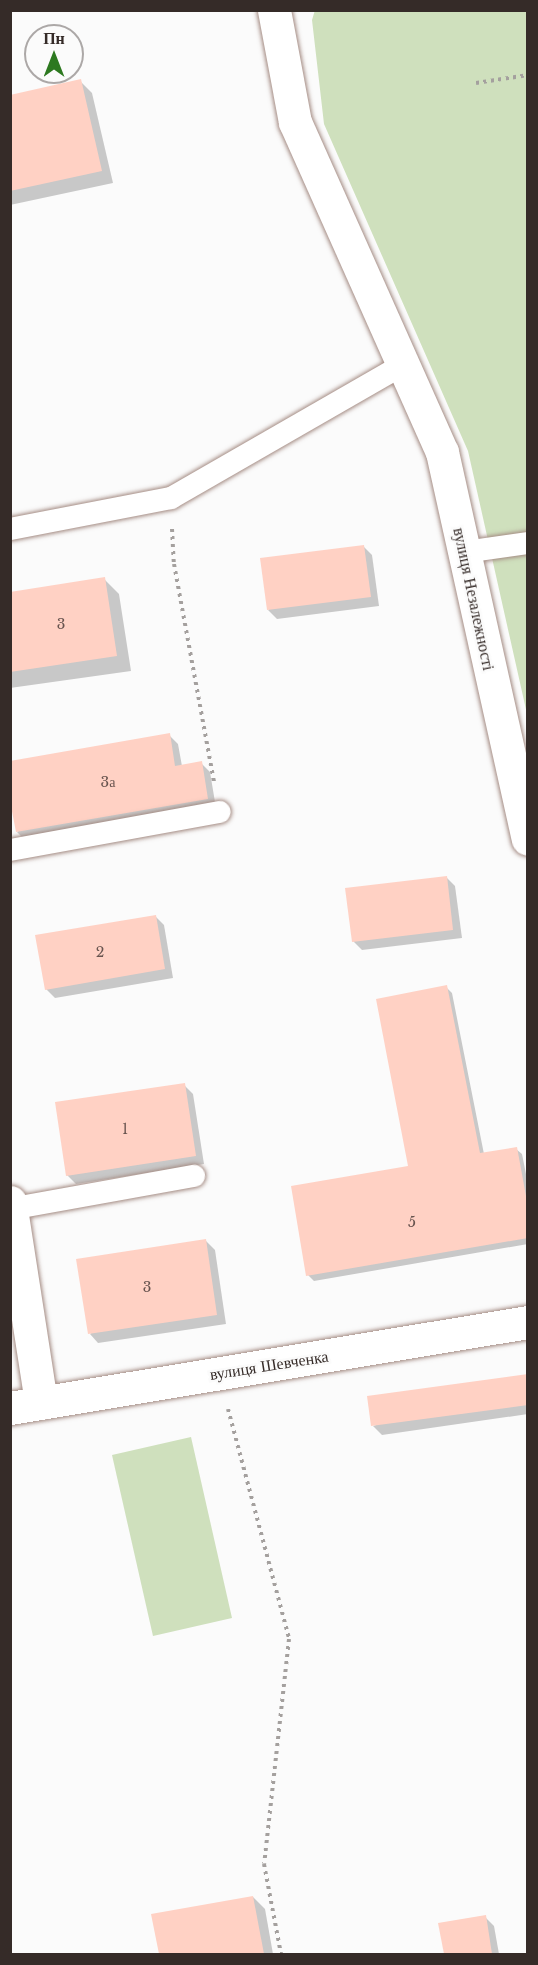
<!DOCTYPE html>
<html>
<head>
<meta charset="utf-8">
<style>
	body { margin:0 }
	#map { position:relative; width:538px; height:1965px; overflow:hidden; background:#fbfbfb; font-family:"Libre Baskerville",serif }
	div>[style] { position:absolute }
	.green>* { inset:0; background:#cfe0bd }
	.shadow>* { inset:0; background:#0003 }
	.building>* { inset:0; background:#ffd1c4 }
	.path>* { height:4px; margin-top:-2px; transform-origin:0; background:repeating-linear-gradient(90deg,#a4a09e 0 3px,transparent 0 7.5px) }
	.roads { filter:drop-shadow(0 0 2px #a58d85) drop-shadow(0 0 2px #a58d85) }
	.lane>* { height:22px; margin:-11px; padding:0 11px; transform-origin:11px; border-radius:11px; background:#fff }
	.street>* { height:33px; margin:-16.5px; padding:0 16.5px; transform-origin:16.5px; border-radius:16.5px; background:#fff }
	.secondary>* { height:33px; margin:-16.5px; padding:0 16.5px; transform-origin:16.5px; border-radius:16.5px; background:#fff }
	span { translate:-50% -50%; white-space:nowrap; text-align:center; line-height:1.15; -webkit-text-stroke:5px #fbfbfb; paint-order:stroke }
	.number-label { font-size:14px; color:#68544f }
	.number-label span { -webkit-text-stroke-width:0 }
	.street-label { font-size:16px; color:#352b28 }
	.frame { position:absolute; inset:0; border:12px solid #352b28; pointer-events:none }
	.north { position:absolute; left:24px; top:24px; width:60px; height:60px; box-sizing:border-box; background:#fbfbfb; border:2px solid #aca8a7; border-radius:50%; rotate:0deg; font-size:16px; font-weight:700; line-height:24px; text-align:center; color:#352b28 }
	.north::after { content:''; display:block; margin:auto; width:21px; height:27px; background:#2d7920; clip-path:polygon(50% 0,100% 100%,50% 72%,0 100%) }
</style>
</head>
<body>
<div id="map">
	<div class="green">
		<i style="clip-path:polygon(315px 10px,527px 11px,527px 714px,468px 451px,324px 124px,312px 20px)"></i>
		<i style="clip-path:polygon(191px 1437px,232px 1618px,153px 1636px,112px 1455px)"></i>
	</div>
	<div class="shadow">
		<i style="clip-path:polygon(80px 81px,92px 93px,113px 183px,10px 205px,10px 96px)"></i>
		<i style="clip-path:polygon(363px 546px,372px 555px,379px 606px,277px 619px,268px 610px)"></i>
		<i style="clip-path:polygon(104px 579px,119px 594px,131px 671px,10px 688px,10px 593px)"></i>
		<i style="clip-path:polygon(169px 735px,178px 744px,182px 766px,201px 763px,210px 772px,216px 808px,26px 841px,17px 832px)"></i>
		<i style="clip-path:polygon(446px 877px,455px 886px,462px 938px,362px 950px,353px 941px)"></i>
		<i style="clip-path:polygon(155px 916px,164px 925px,173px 978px,55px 998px,46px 989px)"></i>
		<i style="clip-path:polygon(446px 987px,452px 993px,484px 1154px,516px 1149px,522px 1154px,528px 1184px,528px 1244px,314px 1281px,308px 1275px,410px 1167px)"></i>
		<i style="clip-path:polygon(184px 1085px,193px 1094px,204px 1164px,76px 1184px,67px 1175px)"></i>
		<i style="clip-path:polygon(206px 1241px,215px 1250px,226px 1324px,98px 1343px,90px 1334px)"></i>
		<i style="clip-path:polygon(528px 1375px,528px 1414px,382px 1435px,373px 1426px)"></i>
		<i style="clip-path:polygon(253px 1897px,265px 1909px,273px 1954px,160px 1954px,153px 1916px)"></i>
		<i style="clip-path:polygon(485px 1917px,494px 1926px,499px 1954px,445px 1954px,440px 1924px)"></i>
	</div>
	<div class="building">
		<i style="clip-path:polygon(81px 79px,102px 171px,10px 191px,10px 95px)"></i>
		<i style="clip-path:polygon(364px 545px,371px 597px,267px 610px,260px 558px)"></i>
		<i style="clip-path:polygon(105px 577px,117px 656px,10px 672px,10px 592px)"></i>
		<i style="clip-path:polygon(170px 733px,175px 766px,202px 761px,208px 799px,16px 832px,10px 801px,10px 761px)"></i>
		<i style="clip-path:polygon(447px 876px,453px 930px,352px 942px,345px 888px)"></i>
		<i style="clip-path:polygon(156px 915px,165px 969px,45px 990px,35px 935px)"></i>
		<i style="clip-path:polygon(447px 985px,480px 1153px,517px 1147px,528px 1207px,528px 1238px,306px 1276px,291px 1186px,408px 1166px,376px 999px)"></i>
		<i style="clip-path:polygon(185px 1083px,196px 1156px,66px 1176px,55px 1102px)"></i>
		<i style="clip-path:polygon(206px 1239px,217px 1315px,88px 1334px,76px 1259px)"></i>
		<i style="clip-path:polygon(528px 1374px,528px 1405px,371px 1426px,367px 1396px)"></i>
		<i style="clip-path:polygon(253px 1896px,264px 1954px,159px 1954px,151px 1914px)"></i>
		<i style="clip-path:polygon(486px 1915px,492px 1954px,444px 1954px,438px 1923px)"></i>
	</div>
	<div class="path">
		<i style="left:476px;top:83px;width:53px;rotate:-8.7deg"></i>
		<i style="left:172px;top:529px;width:35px;rotate:87deg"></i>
		<i style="left:174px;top:564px;width:221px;rotate:79.6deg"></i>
		<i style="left:228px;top:1409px;width:238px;rotate:75.1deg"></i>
		<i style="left:289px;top:1639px;width:226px;rotate:96.3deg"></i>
		<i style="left:264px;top:1864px;width:92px;rotate:79.3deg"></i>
	</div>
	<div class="roads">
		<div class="lane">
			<i style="left:10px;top:529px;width:164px;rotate:-10.9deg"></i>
			<i style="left:171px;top:498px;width:269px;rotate:-29.9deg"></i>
			<i style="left:464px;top:552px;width:65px;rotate:-8deg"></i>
			<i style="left:10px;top:850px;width:213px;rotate:-10.3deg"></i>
			<i style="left:10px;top:1209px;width:187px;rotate:-10.2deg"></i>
		</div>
		<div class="street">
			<i style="left:10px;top:1202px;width:203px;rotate:81.2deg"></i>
			<i style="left:10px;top:1408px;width:525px;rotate:-9.43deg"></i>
		</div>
		<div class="secondary">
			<i style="left:274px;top:10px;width:114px;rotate:79.4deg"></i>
			<i style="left:295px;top:122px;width:361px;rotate:66deg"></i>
			<i style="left:442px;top:452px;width:396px;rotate:77.5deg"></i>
		</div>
	</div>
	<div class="number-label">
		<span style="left:61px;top:624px">3</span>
		<span style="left:108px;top:782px">3а</span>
		<span style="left:100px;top:952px">2</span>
		<span style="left:125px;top:1129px">1</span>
		<span style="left:412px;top:1222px">5</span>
		<span style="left:147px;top:1287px">3</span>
	</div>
	<div class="street-label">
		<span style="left:474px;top:599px;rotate:78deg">вулиця Незалежності</span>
		<span style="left:269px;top:1365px;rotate:-9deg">вулиця Шевченка</span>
	</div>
	<div class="frame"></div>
	<div class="north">Пн</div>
</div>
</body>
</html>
